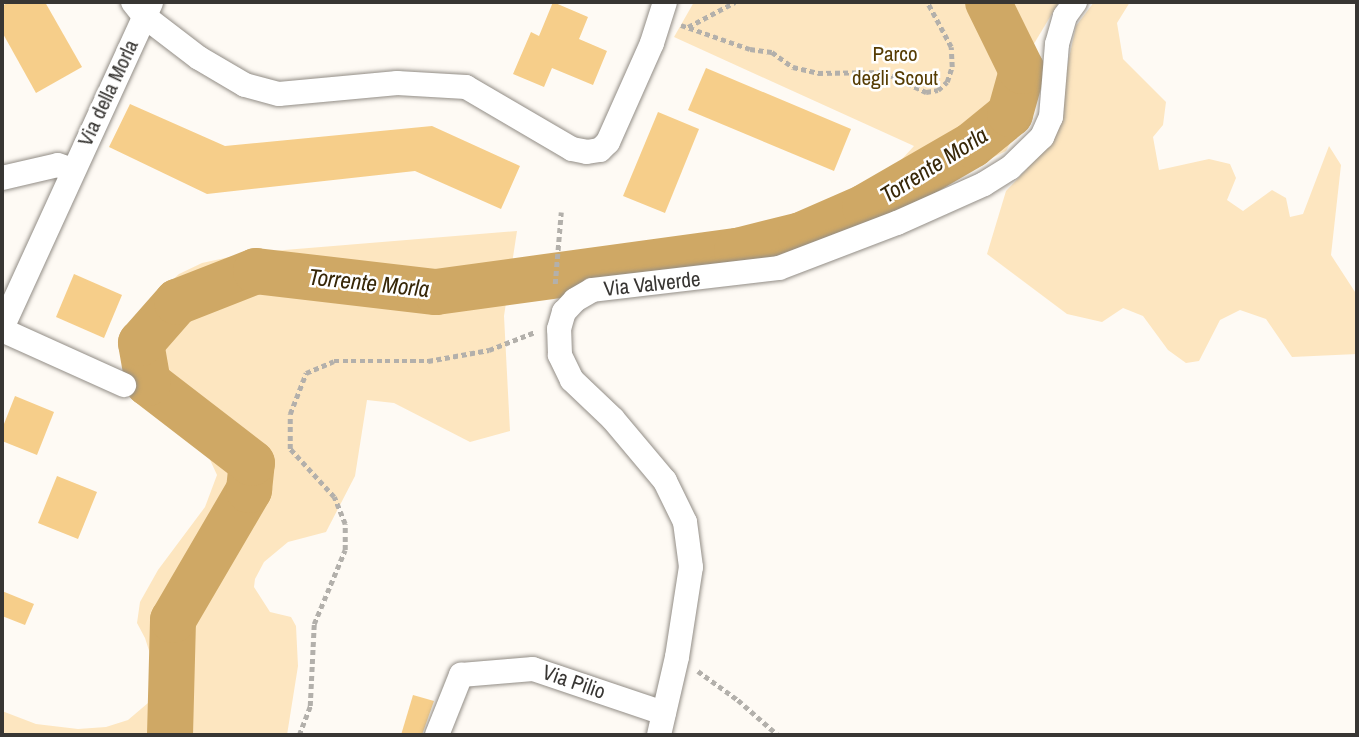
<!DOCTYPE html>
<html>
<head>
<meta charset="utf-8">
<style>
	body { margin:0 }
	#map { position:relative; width:1359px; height:737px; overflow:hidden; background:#fefaf4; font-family:"Archivo Narrow",sans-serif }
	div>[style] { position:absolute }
	.green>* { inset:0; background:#fde6c0 }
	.river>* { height:46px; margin:-23px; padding:0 23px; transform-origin:23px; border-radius:23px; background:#cfa865 }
	.building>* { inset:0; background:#f6ce8a }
	.path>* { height:4.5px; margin-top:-2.25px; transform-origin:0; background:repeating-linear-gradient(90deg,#b3b0ab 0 5px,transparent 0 8.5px) }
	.roads { filter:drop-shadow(0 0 2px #928d86) drop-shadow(0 0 2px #928d86) }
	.street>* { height:24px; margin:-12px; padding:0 12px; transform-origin:12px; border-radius:12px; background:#fff }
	span { translate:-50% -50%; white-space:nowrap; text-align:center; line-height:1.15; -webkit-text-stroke:5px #fff; paint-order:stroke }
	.park-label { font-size:21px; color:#563c03 }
	.street-label { font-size:21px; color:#383633 }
	.water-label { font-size:23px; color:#372708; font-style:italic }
	.frame { position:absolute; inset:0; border:4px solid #383633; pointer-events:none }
</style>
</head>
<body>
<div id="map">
	<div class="green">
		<i style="clip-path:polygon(694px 2px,995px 2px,1027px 59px,1035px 97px,1006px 151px,884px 211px,799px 218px,891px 171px,914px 146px,674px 37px)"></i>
		<i style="clip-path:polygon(1001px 2px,1059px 2px,1029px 52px)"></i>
		<i style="clip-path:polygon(1094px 2px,1130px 2px,1117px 23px,1123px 59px,1166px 102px,1163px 125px,1153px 137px,1159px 170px,1209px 159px,1230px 164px,1236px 178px,1227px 200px,1243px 211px,1272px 190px,1286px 198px,1290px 217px,1303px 214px,1329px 146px,1341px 165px,1331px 255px,1357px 295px,1357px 354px,1292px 357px,1266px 319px,1240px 310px,1220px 320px,1199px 361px,1186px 363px,1168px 350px,1143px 316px,1123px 308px,1102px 322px,1067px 314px,987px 254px,1006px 191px,1027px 169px,1064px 81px,1076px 26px)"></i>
		<i style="clip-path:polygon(517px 231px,504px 316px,510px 431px,470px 442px,394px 403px,367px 400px,355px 476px,326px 532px,288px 542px,264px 562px,255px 579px,254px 587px,270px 612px,291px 617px,296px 626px,298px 666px,287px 735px,2px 735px,2px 711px,36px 724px,78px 729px,106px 727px,128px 720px,148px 703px,154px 685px,159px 682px,145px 638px,137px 623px,140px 602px,158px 570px,205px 507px,217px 475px,206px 451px,156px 398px,138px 369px,137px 343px,143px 319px,157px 294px,179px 274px,202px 263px,248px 253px)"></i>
	</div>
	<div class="river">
		<i style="left:170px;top:735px;width:115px;rotate:-88.5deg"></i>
		<i style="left:173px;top:620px;width:151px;rotate:-59.7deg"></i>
		<i style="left:249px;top:490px;width:27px;rotate:-84deg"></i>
		<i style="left:252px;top:463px;width:131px;rotate:-142.4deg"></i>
		<i style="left:148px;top:383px;width:41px;rotate:-99.9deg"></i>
		<i style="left:141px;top:343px;width:55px;rotate:-48.7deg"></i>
		<i style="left:177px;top:302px;width:85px;rotate:-21.4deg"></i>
		<i style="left:256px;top:271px;width:181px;rotate:6.7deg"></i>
		<i style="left:436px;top:292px;width:304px;rotate:-7.8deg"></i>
		<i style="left:737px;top:251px;width:66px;rotate:-14deg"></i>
		<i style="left:801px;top:235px;width:70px;rotate:-23.6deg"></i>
		<i style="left:865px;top:207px;width:124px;rotate:-30.1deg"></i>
		<i style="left:972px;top:145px;width:49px;rotate:-39.2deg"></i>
		<i style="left:1010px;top:114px;width:45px;rotate:-74.4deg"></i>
		<i style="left:1022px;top:71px;width:77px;rotate:-116.2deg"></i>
	</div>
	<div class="building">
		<i style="clip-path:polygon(9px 2px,45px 2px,82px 67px,36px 93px,2px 32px,2px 6px)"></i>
		<i style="clip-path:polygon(553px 2px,588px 17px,579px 39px,607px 51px,593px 85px,552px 68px,544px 87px,513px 74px,531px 32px,539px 36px)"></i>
		<i style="clip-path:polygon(706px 68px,851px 129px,834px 171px,688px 110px)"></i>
		<i style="clip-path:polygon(130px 104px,225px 146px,432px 126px,520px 166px,501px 209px,415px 171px,207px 194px,109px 147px)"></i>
		<i style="clip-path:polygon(658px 112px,699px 129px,665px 213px,623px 196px)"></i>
		<i style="clip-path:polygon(74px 274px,122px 295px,104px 338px,56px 317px)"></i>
		<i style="clip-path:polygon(15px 396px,54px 412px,37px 455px,2px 441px,2px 429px)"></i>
		<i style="clip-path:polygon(57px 476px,97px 492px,78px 539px,38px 523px)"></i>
		<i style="clip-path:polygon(2px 591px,34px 604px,25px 625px,2px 616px)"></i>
		<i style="clip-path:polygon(413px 695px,434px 701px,422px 735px,401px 735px)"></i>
	</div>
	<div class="path">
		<i style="left:681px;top:25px;width:73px;rotate:19.2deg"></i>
		<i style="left:750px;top:49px;width:22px;rotate:8deg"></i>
		<i style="left:772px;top:52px;width:26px;rotate:36deg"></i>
		<i style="left:793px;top:67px;width:26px;rotate:13deg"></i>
		<i style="left:818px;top:73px;width:66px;rotate:-0.9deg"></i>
		<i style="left:884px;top:72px;width:47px;rotate:25.5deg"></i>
		<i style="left:926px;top:92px;width:12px;rotate:-9deg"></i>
		<i style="left:938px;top:90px;width:12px;rotate:-42deg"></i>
		<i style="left:947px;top:82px;width:16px;rotate:-72deg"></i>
		<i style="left:952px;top:67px;width:20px;rotate:-93deg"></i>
		<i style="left:951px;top:47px;width:51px;rotate:-118.1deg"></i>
		<i style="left:688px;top:27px;width:53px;rotate:-28deg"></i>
		<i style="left:555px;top:284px;width:72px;rotate:-85.2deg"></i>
		<i style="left:698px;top:671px;width:49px;rotate:35.9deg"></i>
		<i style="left:738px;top:700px;width:53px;rotate:41.2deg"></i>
		<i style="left:299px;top:735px;width:31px;rotate:-69deg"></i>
		<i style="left:310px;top:706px;width:82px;rotate:-87.2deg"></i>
		<i style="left:314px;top:624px;width:80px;rotate:-67.3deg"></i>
		<i style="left:345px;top:550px;width:26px;rotate:-90deg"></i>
		<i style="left:345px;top:524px;width:29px;rotate:-112deg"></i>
		<i style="left:334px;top:497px;width:65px;rotate:-132.5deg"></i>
		<i style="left:290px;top:449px;width:35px;rotate:-90deg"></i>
		<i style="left:290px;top:414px;width:44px;rotate:-68.7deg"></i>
		<i style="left:306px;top:373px;width:30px;rotate:-23deg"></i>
		<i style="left:334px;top:361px;width:94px"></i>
		<i style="left:428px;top:361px;width:62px;rotate:-10.2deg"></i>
		<i style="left:489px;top:350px;width:49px;rotate:-21.4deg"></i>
	</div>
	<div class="roads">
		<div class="street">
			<i style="left:133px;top:2px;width:18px;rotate:52deg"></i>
			<i style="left:144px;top:16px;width:69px;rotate:37.4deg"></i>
			<i style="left:199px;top:58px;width:53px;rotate:30.4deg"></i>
			<i style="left:245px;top:85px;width:35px;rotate:15deg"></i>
			<i style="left:279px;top:94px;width:119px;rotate:-5.3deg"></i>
			<i style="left:397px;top:83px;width:69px;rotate:3.3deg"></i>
			<i style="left:466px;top:87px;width:123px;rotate:30.3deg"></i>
			<i style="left:572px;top:149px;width:15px;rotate:11deg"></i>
			<i style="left:587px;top:152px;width:13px;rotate:-9deg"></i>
			<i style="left:600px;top:150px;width:11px;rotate:-45deg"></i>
			<i style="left:608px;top:142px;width:108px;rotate:-66deg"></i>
			<i style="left:652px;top:43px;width:43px;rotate:-72.4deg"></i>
			<i style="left:2px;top:178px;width:57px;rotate:-13.1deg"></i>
			<i style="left:58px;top:165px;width:15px;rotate:20deg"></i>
			<i style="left:2px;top:328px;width:358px;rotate:-65.4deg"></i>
			<i style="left:2px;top:330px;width:134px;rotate:24.3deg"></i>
			<i style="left:437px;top:735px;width:65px;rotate:-68.2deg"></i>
			<i style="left:461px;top:675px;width:72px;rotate:-4.8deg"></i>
			<i style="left:533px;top:669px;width:138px;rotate:18.6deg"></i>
			<i style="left:659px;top:735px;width:80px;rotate:-77deg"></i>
			<i style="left:677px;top:657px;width:91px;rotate:-81.2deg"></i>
			<i style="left:691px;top:567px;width:45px;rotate:-97.6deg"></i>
			<i style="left:685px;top:522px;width:46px;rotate:-116deg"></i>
			<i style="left:665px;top:481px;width:81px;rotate:-130deg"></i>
			<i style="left:613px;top:419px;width:57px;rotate:-136.4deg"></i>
			<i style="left:572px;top:380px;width:28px;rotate:-116deg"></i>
			<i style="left:560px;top:355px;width:26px;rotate:-92deg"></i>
			<i style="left:559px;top:329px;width:18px;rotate:-74deg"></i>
			<i style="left:564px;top:312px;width:16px;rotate:-47deg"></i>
			<i style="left:575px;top:300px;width:20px;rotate:-30deg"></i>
			<i style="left:592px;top:290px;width:188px;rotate:-6.7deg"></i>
			<i style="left:779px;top:268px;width:126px;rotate:-20.9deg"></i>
			<i style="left:897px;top:223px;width:95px;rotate:-24.1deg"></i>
			<i style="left:984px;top:184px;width:31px;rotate:-32deg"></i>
			<i style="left:1010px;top:168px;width:45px;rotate:-44.1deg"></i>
			<i style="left:1042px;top:137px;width:22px;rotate:-66deg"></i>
			<i style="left:1051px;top:117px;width:73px;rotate:-85.3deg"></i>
			<i style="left:1057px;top:44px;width:29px;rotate:-74deg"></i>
			<i style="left:1065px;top:16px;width:17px;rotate:-54deg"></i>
		</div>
	</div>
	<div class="park-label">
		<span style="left:895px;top:66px">Parco<br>degli Scout</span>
	</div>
	<div class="street-label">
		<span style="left:108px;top:93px;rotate:-65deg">Via della Morla</span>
		<span style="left:652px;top:284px;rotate:-6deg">Via Valverde</span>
		<span style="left:574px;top:682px;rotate:19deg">Via Pilio</span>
	</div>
	<div class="water-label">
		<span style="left:934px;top:165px;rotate:-32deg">Torrente Morla</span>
		<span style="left:369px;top:283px;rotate:6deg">Torrente Morla</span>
	</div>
	<div class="frame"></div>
</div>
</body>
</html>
